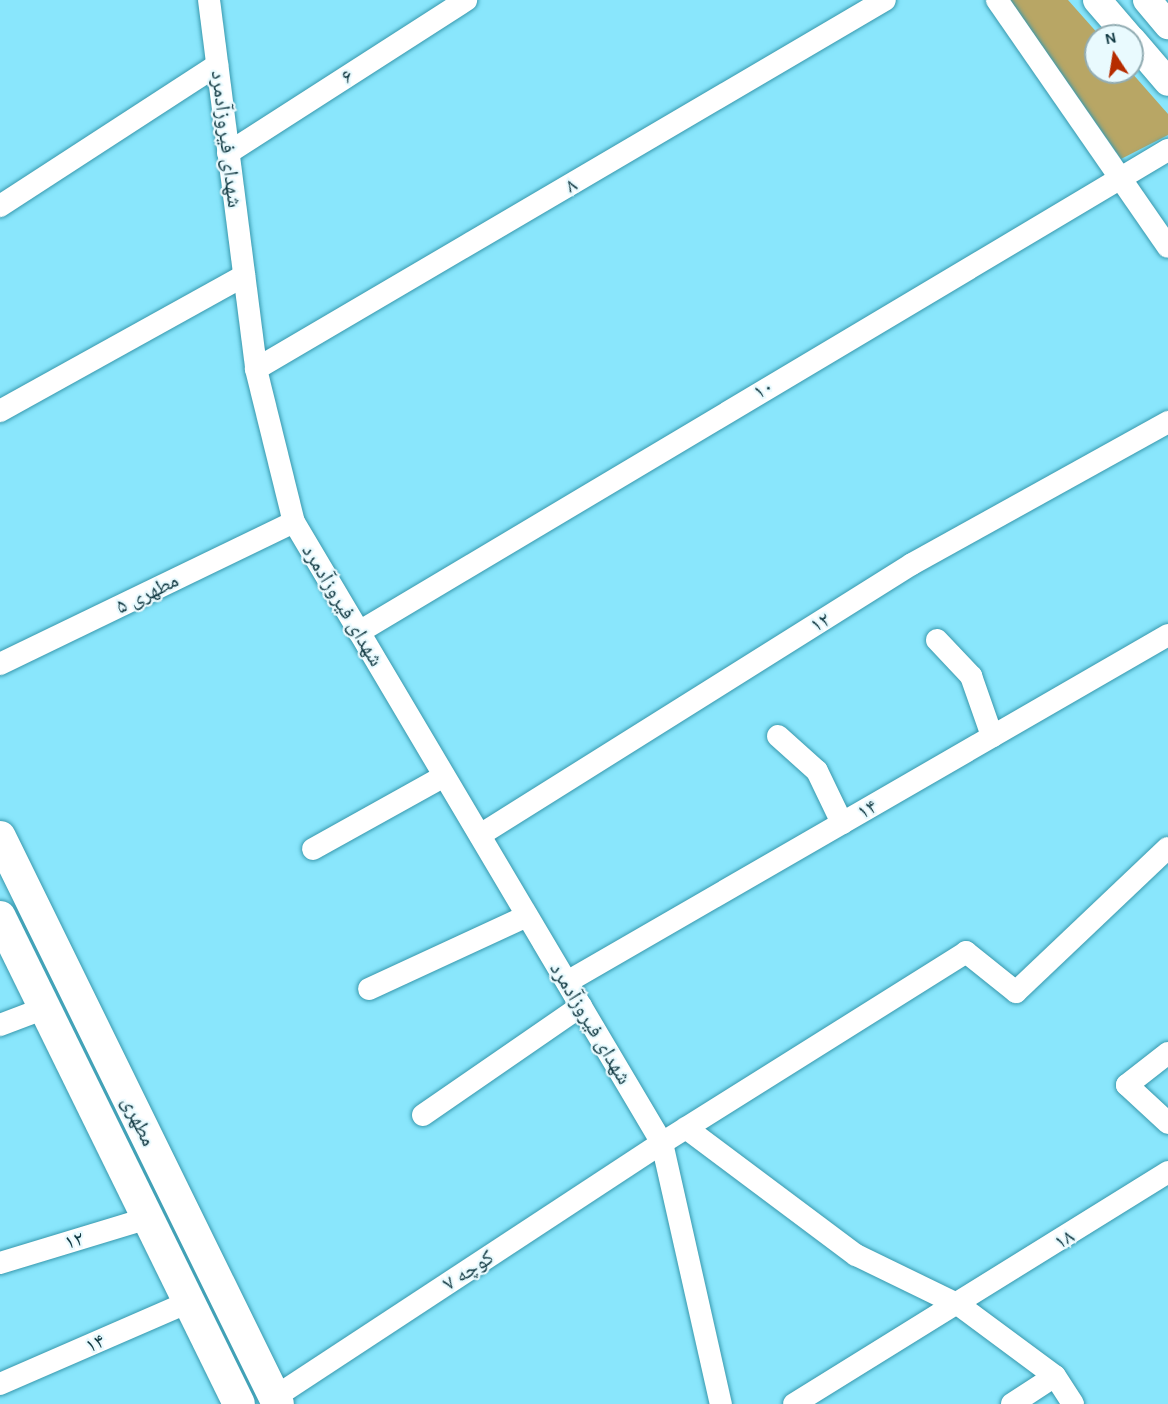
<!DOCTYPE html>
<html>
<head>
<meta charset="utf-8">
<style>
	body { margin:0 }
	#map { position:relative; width:1168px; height:1404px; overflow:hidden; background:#89e6fc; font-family:Karla,"Noto Naskh Arabic",sans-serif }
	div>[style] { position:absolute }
	.green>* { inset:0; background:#b8a665 }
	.roads { filter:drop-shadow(0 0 2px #3898ad) drop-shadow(0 0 2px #3898ad) }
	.minor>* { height:22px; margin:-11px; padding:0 11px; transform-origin:11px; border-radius:11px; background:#fff }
	.tertiary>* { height:28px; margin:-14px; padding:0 14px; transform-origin:14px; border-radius:14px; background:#fff }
	.secondary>* { height:32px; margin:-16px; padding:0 16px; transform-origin:16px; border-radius:16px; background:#fff }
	span { translate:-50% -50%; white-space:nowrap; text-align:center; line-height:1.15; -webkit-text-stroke:4.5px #e9fafe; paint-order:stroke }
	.street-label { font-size:21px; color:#103841 }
	.north { position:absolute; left:1084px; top:24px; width:60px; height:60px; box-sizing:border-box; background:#e9fafe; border:2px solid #92acb2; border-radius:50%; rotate:348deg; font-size:16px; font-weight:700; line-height:24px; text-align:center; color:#103841 }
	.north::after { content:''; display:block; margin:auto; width:21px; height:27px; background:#b62c00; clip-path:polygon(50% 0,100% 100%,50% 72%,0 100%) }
</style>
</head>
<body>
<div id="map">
	<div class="green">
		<i style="clip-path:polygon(1010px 0,1068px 0,1100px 36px,1096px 72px,1131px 72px,1168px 114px,1168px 135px,1121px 159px)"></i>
	</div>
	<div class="roads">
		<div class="minor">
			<i style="left:209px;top:0;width:372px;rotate:82.7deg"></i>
			<i style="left:256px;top:369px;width:158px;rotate:76.1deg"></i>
			<i style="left:294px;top:522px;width:722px;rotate:59.35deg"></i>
			<i style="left:662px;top:1143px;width:268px;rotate:77.3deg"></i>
			<i style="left:997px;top:0;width:300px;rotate:55.3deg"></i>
			<i style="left:228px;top:153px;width:283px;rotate:-32.7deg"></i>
			<i style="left:0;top:206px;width:259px;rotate:-33deg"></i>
			<i style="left:256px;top:369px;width:729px;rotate:-30.4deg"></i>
			<i style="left:0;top:411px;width:279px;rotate:-29deg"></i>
			<i style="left:359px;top:632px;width:942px;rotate:-30.79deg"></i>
			<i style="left:937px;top:640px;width:50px;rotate:46.6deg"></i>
			<i style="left:971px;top:676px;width:64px;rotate:70.7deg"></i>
			<i style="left:0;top:664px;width:326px;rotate:-25.8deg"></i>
			<i style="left:778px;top:736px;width:52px;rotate:41.9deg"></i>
			<i style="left:817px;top:771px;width:58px;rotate:64.3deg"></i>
			<i style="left:480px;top:835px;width:510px;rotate:-32.1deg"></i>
			<i style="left:912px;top:564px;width:293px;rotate:-29deg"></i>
			<i style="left:313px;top:849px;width:150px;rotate:-29.1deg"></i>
			<i style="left:567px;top:982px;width:694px;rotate:-30deg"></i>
			<i style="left:369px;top:989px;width:174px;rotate:-24.8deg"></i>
			<i style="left:0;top:1025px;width:48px;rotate:-20.7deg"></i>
			<i style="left:1168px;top:1053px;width:52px;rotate:142deg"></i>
			<i style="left:1127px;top:1085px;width:56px;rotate:42.8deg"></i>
			<i style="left:423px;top:1115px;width:192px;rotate:-34.6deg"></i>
			<i style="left:686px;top:1128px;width:212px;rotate:36.8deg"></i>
			<i style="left:856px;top:1255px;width:114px;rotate:25.9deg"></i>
			<i style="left:959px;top:1305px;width:119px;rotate:36.5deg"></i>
			<i style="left:1055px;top:1376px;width:33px;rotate:57deg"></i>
			<i style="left:0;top:1263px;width:155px;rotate:-16.9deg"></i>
			<i style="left:0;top:1384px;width:206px;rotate:-23.5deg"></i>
			<i style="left:275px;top:1397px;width:463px;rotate:-33.3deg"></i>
			<i style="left:662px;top:1143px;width:359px;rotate:-32.1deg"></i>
			<i style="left:966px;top:952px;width:64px;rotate:38.7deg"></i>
			<i style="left:1016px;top:992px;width:209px;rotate:-43.5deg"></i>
			<i style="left:794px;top:1404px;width:440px;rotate:-31.8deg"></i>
			<i style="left:1012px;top:1404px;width:51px;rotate:-33.1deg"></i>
		</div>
		<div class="tertiary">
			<i style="left:1097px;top:0;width:48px;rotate:49.3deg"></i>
			<i style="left:1147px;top:0;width:33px;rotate:50deg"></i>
			<i style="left:1132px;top:40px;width:55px;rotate:49.4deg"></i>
		</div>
		<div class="secondary">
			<i style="left:0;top:837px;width:631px;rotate:63.88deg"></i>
			<i style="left:0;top:917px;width:542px;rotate:63.86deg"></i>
		</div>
	</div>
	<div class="street-label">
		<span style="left:347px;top:76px;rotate:-33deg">۶</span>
		<span style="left:227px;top:139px;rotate:83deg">شهدای فیروزآدمرد</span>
		<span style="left:571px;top:185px;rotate:-30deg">۸</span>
		<span style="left:763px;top:389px;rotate:-31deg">۱۰</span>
		<span style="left:147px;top:593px;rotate:-26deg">مطهری ۵</span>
		<span style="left:343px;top:605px;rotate:59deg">شهدای فیروزآدمرد</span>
		<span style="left:820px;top:622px;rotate:-32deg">۱۲</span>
		<span style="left:867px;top:809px;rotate:-30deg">۱۴</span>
		<span style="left:591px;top:1023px;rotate:59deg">شهدای فیروزآدمرد</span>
		<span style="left:139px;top:1121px;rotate:64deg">مطهری</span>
		<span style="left:1064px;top:1239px;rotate:-32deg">۱۸</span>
		<span style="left:74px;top:1240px;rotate:-17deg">۱۲</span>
		<span style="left:468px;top:1270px;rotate:-33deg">کوچه ۷</span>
		<span style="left:95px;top:1343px;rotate:-24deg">۱۴</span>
	</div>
	<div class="north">N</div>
</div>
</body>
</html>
